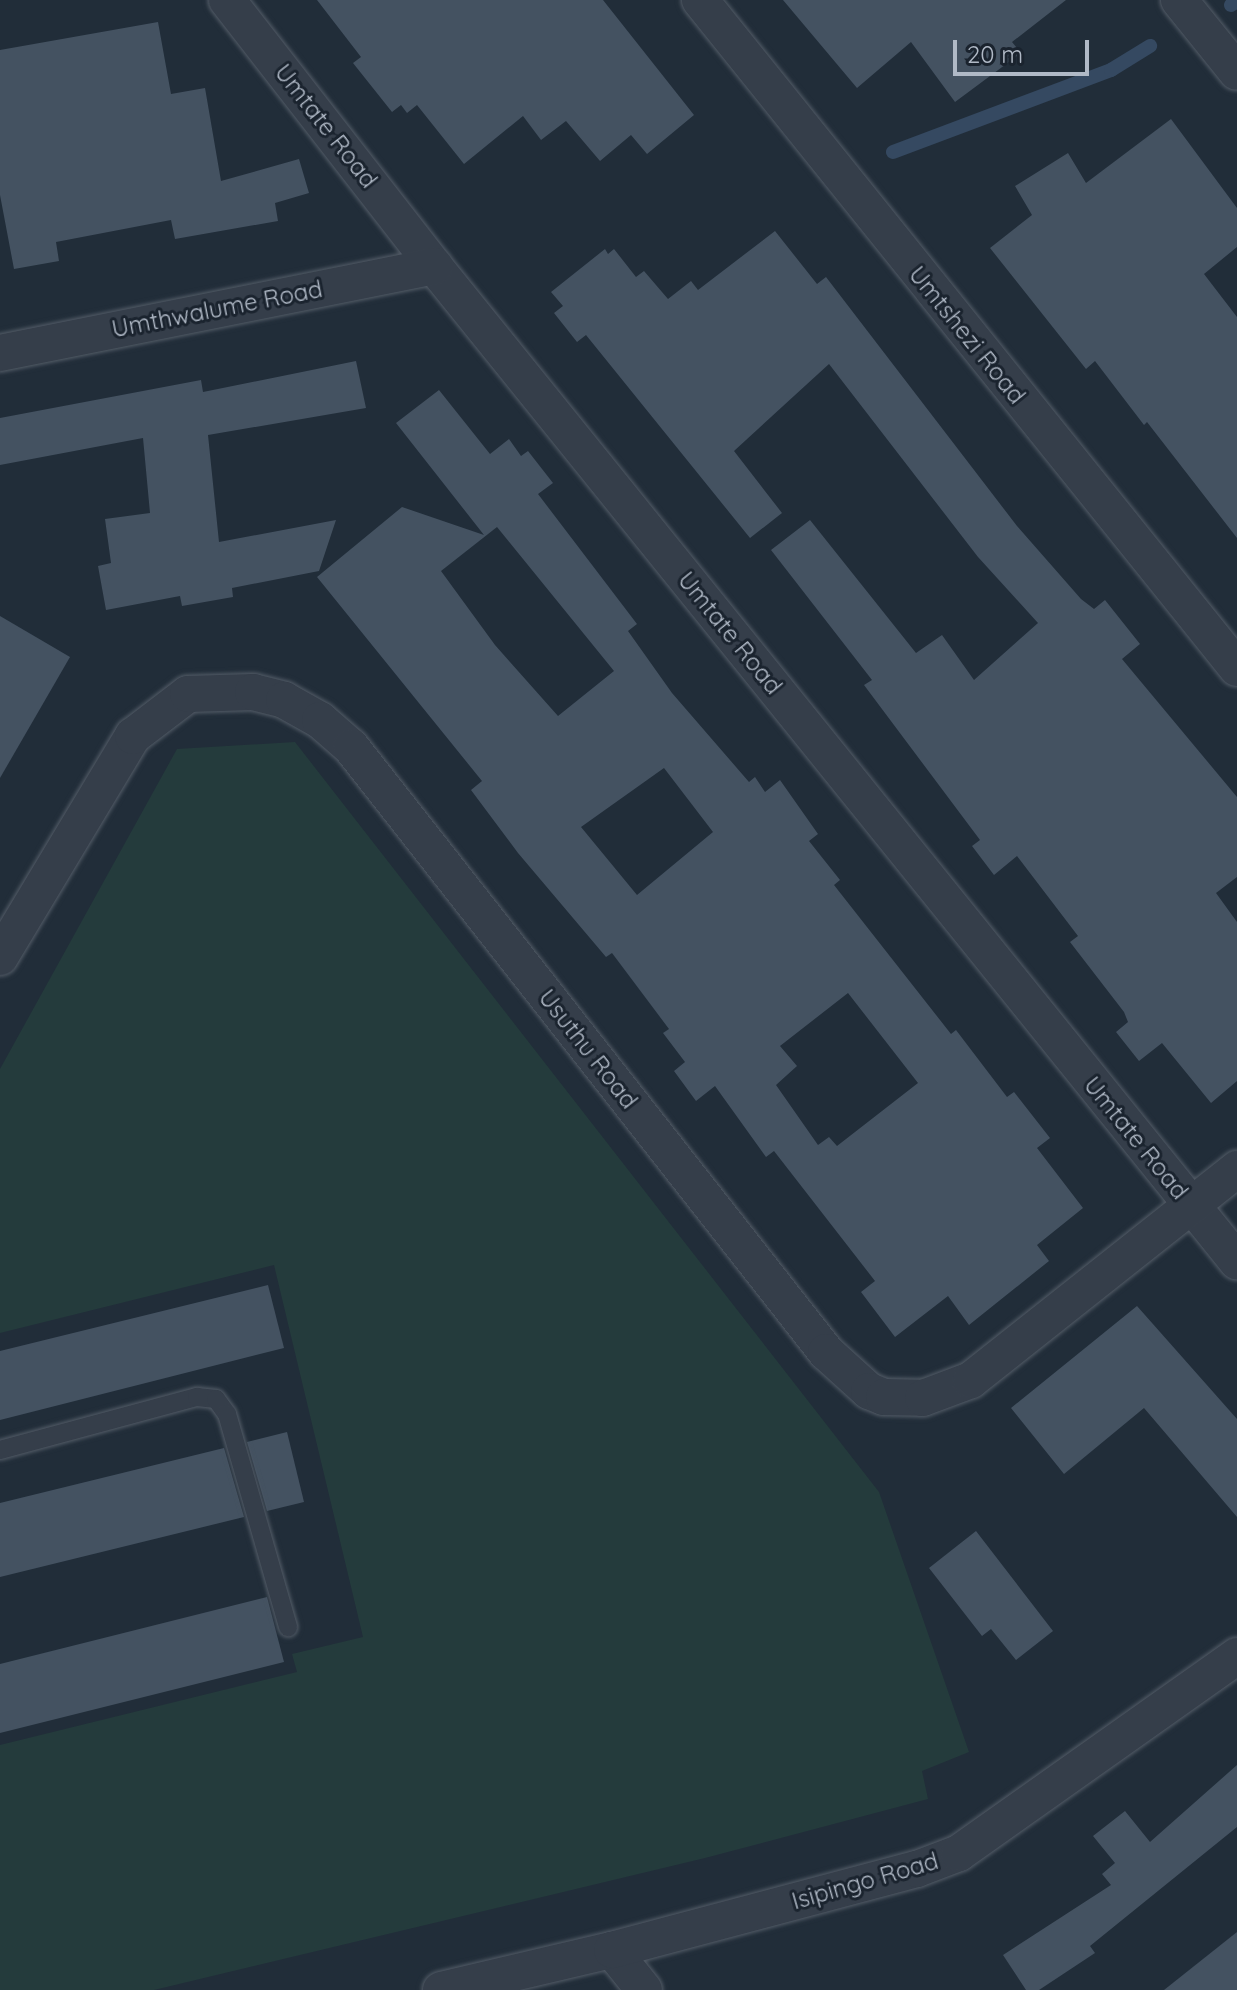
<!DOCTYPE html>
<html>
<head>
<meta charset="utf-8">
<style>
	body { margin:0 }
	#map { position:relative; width:1237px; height:1990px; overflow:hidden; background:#212d39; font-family:Quicksand,sans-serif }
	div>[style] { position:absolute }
	.green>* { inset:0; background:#243b3c }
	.stream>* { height:14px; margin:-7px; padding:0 7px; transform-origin:7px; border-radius:7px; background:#354961 }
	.building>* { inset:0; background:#445261 }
	.roads { filter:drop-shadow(0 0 2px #535c67) drop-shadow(0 0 2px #535c67) }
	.lane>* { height:18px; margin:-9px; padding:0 9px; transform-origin:9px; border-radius:9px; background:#353e4a }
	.street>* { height:36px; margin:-18px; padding:0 18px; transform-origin:18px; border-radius:18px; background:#353e4a }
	span { translate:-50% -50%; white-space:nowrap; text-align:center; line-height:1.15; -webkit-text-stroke:6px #1a232e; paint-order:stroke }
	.street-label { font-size:24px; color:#b0b9c6 }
	.scale { position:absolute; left:953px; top:40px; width:136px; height:36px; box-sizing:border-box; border:4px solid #b0b9c6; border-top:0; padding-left:10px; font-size:24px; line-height:28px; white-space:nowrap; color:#b0b9c6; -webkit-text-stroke:6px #1a232e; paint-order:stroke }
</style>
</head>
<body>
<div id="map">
	<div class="green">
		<i style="clip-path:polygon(295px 742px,879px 1492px,969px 1752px,922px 1771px,928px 1799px,705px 1858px,154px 1990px,0 1990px,0 1745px,297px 1672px,292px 1654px,363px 1637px,274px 1265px,0 1333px,0 1069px,177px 749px)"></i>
	</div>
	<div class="stream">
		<i style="left:1231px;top:5px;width:7px;rotate:-34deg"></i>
		<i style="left:893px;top:152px;width:233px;rotate:-20.6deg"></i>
		<i style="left:1111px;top:70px;width:46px;rotate:-31.6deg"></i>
	</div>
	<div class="building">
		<i style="clip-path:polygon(317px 0,603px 0,694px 115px,647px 154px,631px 135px,600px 161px,566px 121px,541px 140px,523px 116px,464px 164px,417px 105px,407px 113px,401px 105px,392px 112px,353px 63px,361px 57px)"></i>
		<i style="clip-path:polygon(783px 0,1066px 0,1012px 42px,1021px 53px,955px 102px,911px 42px,857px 88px)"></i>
		<i style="clip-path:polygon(158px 22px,171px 94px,205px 88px,221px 181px,299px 159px,309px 193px,275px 203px,278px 221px,175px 239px,171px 220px,56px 242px,59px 261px,14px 269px,0 195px,0 50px)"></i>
		<i style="clip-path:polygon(1171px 119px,1237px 208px,1237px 247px,1204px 274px,1237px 317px,1237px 538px,1147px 422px,1144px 425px,1095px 361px,1086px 369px,990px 248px,1032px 215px,1015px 186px,1068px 153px,1086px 183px)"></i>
		<i style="clip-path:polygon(775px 231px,817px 284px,826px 277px,1017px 526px,1081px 599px,1094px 609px,1105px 600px,1140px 644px,1122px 659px,1237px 797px,1237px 877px,1216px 893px,1237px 922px,1237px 1081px,1211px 1103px,1162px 1043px,1139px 1061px,1116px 1032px,1128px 1022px,1124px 1012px,1070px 942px,1078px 936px,1017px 856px,994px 875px,972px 846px,980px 840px,864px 685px,872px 680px,771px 550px,810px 520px,916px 653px,942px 635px,974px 680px,1038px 623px,978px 557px,829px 364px,734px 451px,782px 513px,750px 538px,586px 335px,577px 342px,554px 313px,563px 306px,551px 292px,605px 249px,608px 254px,614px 249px,636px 277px,644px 271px,668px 299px,691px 281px,698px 290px)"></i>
		<i style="clip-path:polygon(356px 361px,366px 408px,208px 435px,219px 542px,336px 520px,319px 571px,232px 588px,233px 597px,182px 606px,180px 596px,106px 610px,98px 566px,111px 563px,105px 519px,150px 513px,143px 438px,0 465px,0 418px,201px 380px,203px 392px)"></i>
		<i style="clip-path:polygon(evenodd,439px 390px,490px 454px,509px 439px,521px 456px,528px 451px,553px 483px,538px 494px,637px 624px,628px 631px,672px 693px,749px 782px,755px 777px,765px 792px,780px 780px,818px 834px,809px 841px,840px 880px,834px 885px,951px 1034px,956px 1030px,1007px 1097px,1014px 1092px,1050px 1138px,1037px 1148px,1083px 1208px,1037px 1245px,1049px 1261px,969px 1325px,948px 1296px,895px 1337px,861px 1292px,875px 1281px,774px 1151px,766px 1157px,715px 1086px,696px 1101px,674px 1071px,685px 1062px,663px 1033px,669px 1029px,612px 953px,606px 957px,518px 853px,471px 790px,482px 781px,317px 577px,402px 507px,484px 535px,396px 423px,439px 390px,497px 527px,614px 671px,558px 716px,495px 645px,441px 571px,497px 527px,439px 390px,664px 768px,713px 832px,637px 895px,581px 827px,664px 768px,439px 390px,848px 993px,918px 1083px,837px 1146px,829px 1137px,818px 1145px,776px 1085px,797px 1066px,780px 1046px,848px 993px)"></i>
		<i style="clip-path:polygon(0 616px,70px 657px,0 778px)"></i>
		<i style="clip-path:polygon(268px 1285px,284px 1348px,0 1420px,0 1351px)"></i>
		<i style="clip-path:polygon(1137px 1306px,1237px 1419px,1237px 1517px,1144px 1408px,1064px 1474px,1011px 1408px)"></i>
		<i style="clip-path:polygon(287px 1432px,304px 1502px,267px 1511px,247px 1442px)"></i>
		<i style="clip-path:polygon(224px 1448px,244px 1517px,0 1577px,0 1503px)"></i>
		<i style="clip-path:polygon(976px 1531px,1053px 1631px,1016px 1660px,991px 1629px,982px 1636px,929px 1568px)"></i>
		<i style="clip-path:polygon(267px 1597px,284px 1662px,0 1733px,0 1664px)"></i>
		<i style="clip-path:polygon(1237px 1765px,1237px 1827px,1090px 1946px,1095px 1953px,1039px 1990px,1026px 1990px,1003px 1955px,1111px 1885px,1102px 1874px,1115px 1863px,1093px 1836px,1125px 1811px,1150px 1842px)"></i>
		<i style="clip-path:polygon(1237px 1932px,1237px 1990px,1164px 1990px)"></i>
	</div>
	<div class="roads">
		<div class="lane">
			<i style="left:0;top:1450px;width:204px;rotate:-15.1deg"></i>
			<i style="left:197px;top:1397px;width:19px;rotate:6deg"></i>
			<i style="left:216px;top:1399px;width:19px;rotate:54deg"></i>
			<i style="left:227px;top:1414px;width:222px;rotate:74deg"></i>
		</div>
		<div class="street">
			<i style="left:227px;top:0;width:337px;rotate:52.1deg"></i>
			<i style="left:434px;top:266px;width:1279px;rotate:51.1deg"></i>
			<i style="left:700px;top:0;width:857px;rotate:51.2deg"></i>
			<i style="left:1179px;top:0;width:92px;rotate:51.1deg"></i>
			<i style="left:0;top:353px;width:443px;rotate:-11.3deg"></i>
			<i style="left:0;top:957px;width:258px;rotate:-59deg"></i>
			<i style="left:133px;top:736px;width:69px;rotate:-37.4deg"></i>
			<i style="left:188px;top:694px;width:65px;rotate:-1.8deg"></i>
			<i style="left:253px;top:692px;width:32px;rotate:14deg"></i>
			<i style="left:284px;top:700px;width:41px;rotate:29.1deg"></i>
			<i style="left:320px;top:720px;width:41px;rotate:41.1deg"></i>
			<i style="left:351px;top:747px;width:769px;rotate:51.86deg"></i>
			<i style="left:826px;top:1352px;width:58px;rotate:42.2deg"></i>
			<i style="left:869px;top:1391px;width:16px;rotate:22deg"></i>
			<i style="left:884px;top:1397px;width:39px;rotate:1deg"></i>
			<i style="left:923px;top:1398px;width:51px;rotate:-20.6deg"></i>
			<i style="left:971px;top:1380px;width:340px;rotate:-38.4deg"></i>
			<i style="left:612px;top:1950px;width:51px;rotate:51.3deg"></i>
			<i style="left:441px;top:1990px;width:176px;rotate:-13.2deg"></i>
			<i style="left:612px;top:1950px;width:316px;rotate:-14.9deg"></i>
			<i style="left:917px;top:1869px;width:45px;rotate:-20.9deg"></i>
			<i style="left:959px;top:1853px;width:341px;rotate:-35.3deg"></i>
		</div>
	</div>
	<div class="street-label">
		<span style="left:326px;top:126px;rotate:52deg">Umtate Road</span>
		<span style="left:217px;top:309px;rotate:-11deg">Umthwalume Road</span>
		<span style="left:967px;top:335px;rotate:51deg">Umtshezi Road</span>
		<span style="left:730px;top:633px;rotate:51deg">Umtate Road</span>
		<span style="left:588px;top:1049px;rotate:52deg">Usuthu Road</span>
		<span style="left:1136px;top:1138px;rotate:51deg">Umtate Road</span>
		<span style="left:865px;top:1881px;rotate:-16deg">Isipingo Road</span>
	</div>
	<div class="scale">20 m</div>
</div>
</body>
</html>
